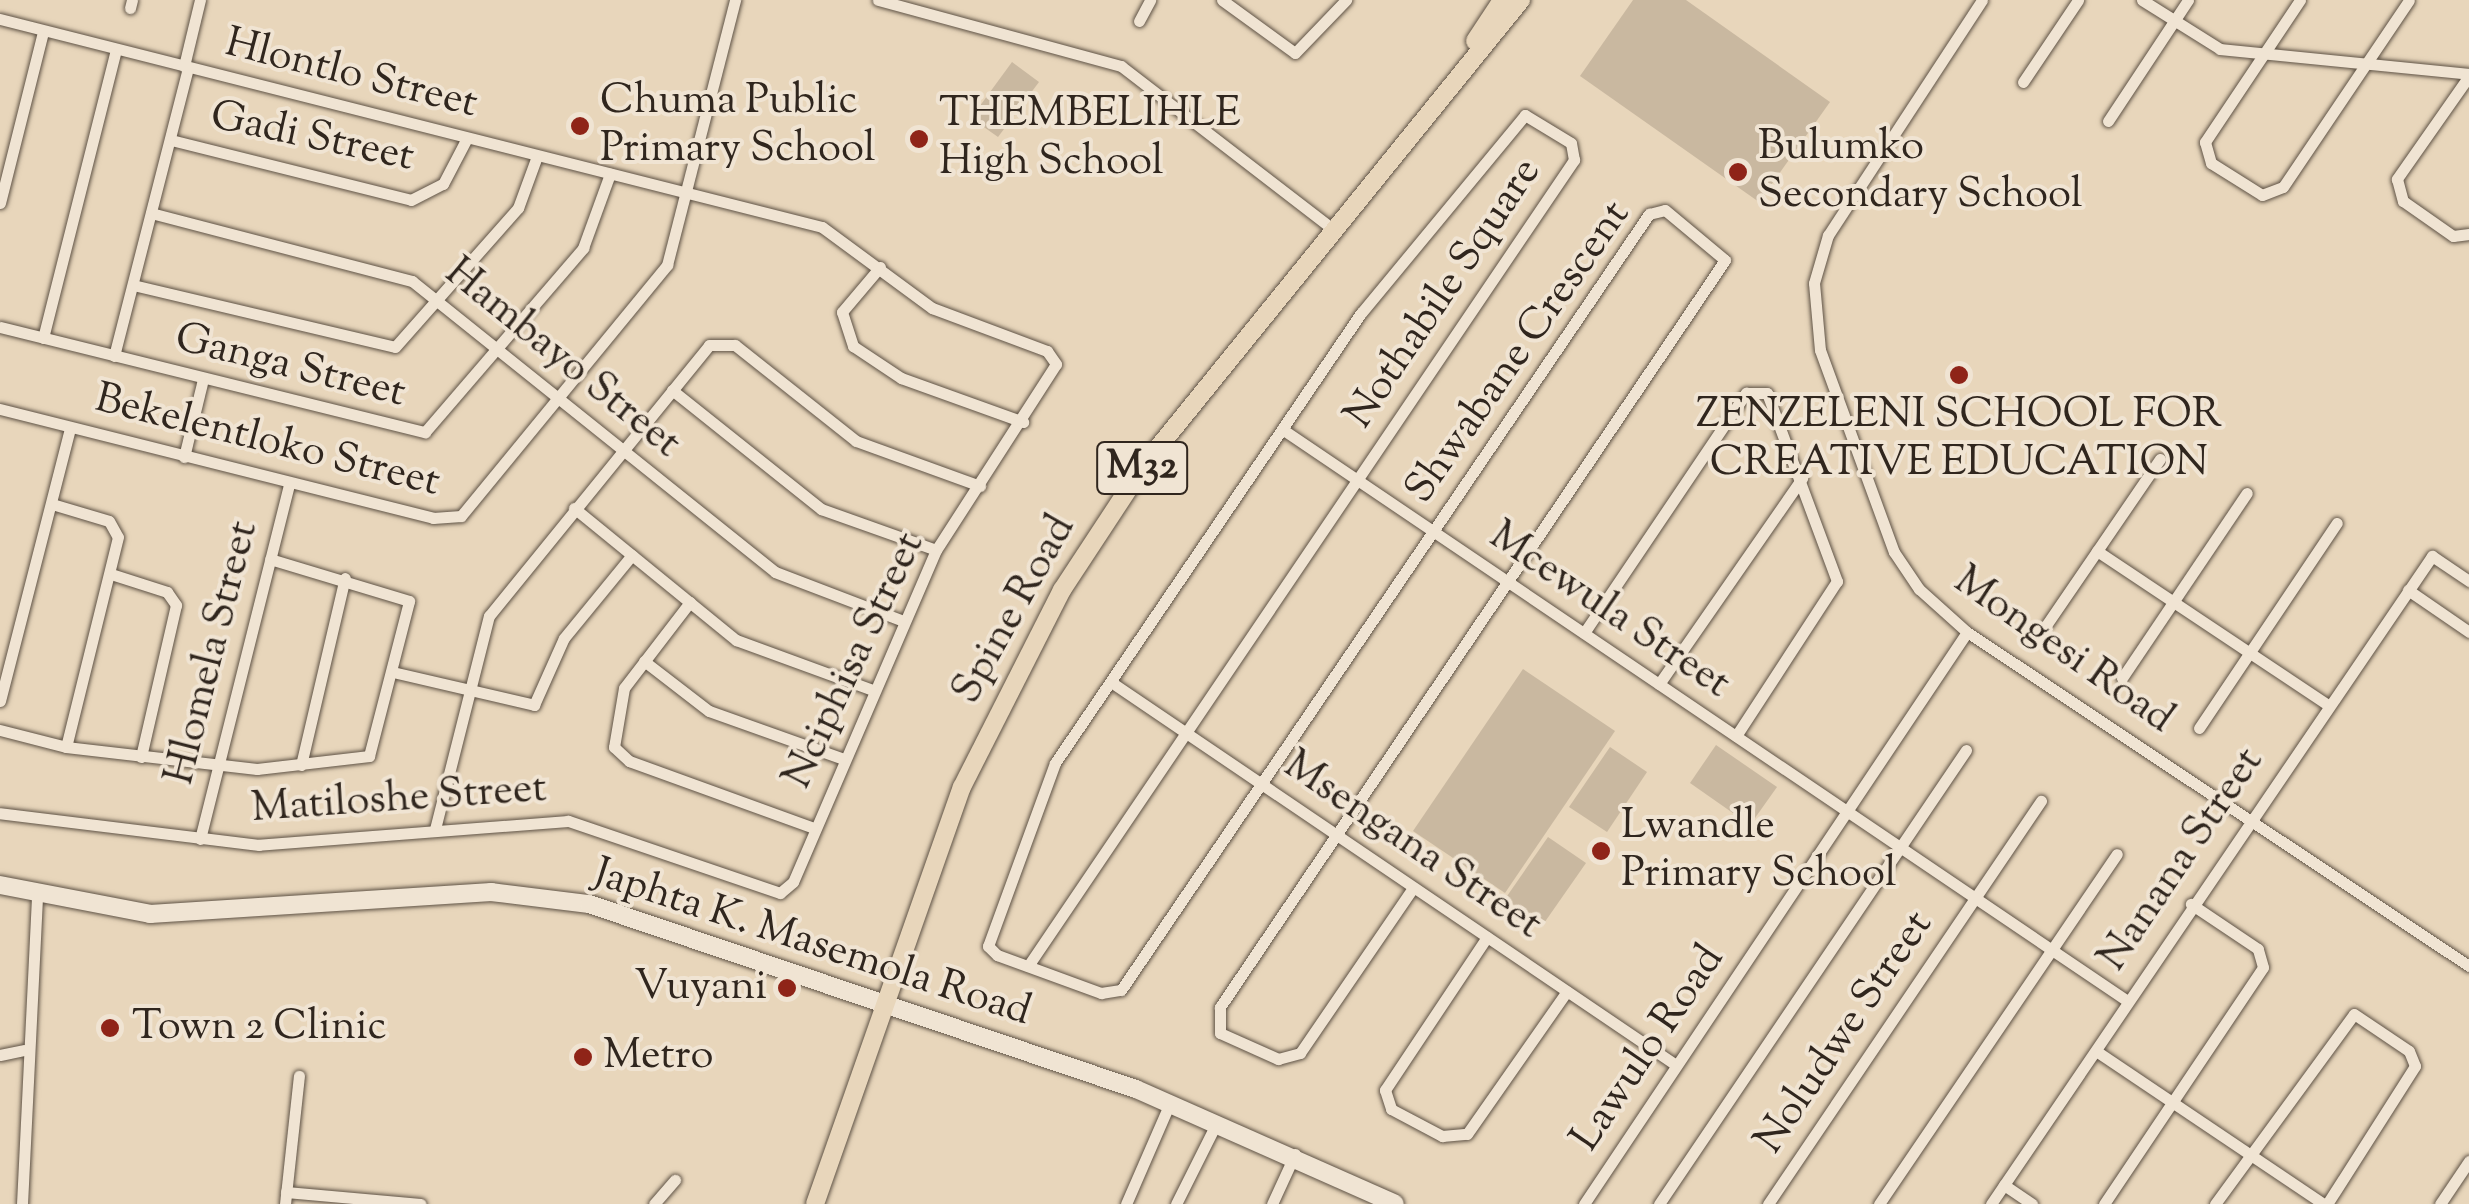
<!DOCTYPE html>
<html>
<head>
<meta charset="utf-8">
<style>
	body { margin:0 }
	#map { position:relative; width:2469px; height:1204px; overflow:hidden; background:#e8d6bb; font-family:"Sorts Mill Goudy",serif }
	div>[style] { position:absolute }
	.green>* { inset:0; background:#c9b8a0 }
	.roads { filter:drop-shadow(0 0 2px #5e5245) drop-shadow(0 0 2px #5e5245) }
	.street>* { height:11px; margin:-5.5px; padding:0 5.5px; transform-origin:5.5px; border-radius:5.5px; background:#f0e4d3 }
	.secondary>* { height:18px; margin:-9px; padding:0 9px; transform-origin:9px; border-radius:9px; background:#f0e4d3 }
	.primary>* { height:18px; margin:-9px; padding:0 9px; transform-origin:9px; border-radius:9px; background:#e8d6bb }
	.dots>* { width:28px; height:28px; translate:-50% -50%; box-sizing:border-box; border:5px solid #f0e4d3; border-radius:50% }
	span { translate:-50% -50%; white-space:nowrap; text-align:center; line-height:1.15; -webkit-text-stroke:8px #f0e4d3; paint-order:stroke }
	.shield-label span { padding:2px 8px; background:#f0e4d3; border:2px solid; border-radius:8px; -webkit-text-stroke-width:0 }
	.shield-label { font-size:40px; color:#30261e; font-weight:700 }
	.street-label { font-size:42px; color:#30261e }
	.poi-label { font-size:42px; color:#30261e }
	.left { translate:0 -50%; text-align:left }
	.right { translate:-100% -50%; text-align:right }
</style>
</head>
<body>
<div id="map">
	<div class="green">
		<i style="clip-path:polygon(1633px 0,1686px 0,1830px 102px,1759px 202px,1580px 76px)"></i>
		<i style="clip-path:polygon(1012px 62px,1039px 82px,998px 137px,971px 118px)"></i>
		<i style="clip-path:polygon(1523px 669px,1615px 731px,1505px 893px,1413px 831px)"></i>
		<i style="clip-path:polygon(1716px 745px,1777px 787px,1750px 825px,1690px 783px)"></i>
		<i style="clip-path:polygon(1610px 747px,1647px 772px,1607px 832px,1569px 807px)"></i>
		<i style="clip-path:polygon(1548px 837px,1586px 863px,1542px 926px,1505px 899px)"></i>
	</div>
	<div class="roads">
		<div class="street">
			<i style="left:878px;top:0;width:252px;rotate:15.2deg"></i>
			<i style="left:1121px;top:66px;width:267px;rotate:37.6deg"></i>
			<i style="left:1222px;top:0;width:90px;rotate:36deg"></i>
			<i style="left:1295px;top:53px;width:74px;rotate:-46.1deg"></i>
			<i style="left:1982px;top:0;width:281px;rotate:123.2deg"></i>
			<i style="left:1828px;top:235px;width:50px;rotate:106.3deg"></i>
			<i style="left:1814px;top:283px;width:67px;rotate:84.9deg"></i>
			<i style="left:1820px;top:350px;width:215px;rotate:69.9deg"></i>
			<i style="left:1894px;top:552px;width:45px;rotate:56deg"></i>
			<i style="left:1919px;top:589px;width:64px;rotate:41.9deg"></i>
			<i style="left:1967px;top:632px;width:603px;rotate:33.64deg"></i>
			<i style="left:2142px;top:0;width:92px;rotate:32.1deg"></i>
			<i style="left:2220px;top:49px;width:250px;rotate:5.7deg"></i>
			<i style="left:2300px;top:0;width:171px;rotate:123.8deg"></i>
			<i style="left:2205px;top:142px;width:22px;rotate:74deg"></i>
			<i style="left:2211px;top:163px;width:60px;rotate:32.1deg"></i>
			<i style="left:2262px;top:195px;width:22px;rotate:-21deg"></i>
			<i style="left:2283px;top:187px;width:225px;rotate:-56deg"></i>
			<i style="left:130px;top:8px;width:8px;rotate:-76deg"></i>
			<i style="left:0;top:19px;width:848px;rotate:14.2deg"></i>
			<i style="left:822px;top:227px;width:137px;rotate:36.4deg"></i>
			<i style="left:932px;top:308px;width:123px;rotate:20.5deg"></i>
			<i style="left:1047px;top:351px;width:16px;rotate:55deg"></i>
			<i style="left:1056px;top:364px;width:221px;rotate:122.8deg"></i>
			<i style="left:936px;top:550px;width:361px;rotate:113.3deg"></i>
			<i style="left:793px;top:882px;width:17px;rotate:140deg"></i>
			<i style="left:780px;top:893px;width:224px;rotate:-161.2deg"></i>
			<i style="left:568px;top:821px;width:310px;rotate:175.6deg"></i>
			<i style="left:259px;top:845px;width:261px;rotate:-173deg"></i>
			<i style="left:1139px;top:21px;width:24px;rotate:-62deg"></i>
			<i style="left:184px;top:66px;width:68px;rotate:-76.4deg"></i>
			<i style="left:2469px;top:76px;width:126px;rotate:125deg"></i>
			<i style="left:2397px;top:179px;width:23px;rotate:75deg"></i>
			<i style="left:2403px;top:201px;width:61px;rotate:35deg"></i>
			<i style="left:2453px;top:236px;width:16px;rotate:-7deg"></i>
			<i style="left:2023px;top:82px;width:99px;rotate:-56.1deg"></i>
			<i style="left:2108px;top:121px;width:145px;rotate:-56.5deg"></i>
			<i style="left:171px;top:140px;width:247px;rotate:14deg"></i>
			<i style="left:411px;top:200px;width:36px;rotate:-27deg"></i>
			<i style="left:443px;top:184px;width:52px;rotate:-62.4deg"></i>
			<i style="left:0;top:203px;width:176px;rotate:-75.9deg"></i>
			<i style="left:151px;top:213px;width:270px;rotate:14.6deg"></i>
			<i style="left:412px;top:281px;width:465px;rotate:38.7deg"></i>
			<i style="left:775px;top:572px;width:135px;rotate:20.9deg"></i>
			<i style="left:880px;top:267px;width:59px;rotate:130.2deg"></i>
			<i style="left:842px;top:312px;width:36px;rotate:72deg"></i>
			<i style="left:853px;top:346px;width:58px;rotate:33.7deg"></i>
			<i style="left:901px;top:378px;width:130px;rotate:19.8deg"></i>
			<i style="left:133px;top:285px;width:269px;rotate:13.3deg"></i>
			<i style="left:395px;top:347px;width:186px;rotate:-48.5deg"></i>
			<i style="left:518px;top:208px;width:55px;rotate:-69.9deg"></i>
			<i style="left:0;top:327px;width:438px;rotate:13.9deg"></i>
			<i style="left:425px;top:432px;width:243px;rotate:-49.3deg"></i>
			<i style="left:583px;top:248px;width:79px;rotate:-70deg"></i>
			<i style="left:43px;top:338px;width:297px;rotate:-75.8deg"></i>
			<i style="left:114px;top:356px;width:298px;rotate:-75.6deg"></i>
			<i style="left:672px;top:390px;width:191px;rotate:38.6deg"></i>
			<i style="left:821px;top:509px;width:122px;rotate:19.6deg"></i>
			<i style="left:0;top:409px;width:447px;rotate:14.1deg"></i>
			<i style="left:433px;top:518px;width:28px;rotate:-4deg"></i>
			<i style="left:461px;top:516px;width:325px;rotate:-50.6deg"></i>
			<i style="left:667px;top:265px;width:274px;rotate:-75.6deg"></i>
			<i style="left:1282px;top:429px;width:1019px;rotate:34.08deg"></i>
			<i style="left:184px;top:457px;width:80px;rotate:-76.3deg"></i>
			<i style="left:52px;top:504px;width:59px;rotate:16.6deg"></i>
			<i style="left:109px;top:521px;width:18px;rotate:61deg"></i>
			<i style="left:118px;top:537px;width:216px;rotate:103.9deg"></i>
			<i style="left:574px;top:508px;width:209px;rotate:39.2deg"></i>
			<i style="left:736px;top:640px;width:143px;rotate:20.1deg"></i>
			<i style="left:2097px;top:551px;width:278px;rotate:33.7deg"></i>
			<i style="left:111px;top:574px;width:59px;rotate:17.8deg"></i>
			<i style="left:167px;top:592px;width:16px;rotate:55deg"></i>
			<i style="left:176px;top:605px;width:156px;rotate:103deg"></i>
			<i style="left:2408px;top:590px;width:74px;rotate:34.5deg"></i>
			<i style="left:690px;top:602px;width:108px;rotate:127.5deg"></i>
			<i style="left:624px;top:688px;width:60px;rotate:99.6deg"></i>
			<i style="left:614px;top:747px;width:21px;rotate:43deg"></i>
			<i style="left:629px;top:761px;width:197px;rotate:19.9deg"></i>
			<i style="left:2047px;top:624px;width:200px;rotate:-55.6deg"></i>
			<i style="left:1584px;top:633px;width:290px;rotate:-56deg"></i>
			<i style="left:1746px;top:393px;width:21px"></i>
			<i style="left:1767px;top:393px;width:201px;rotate:69.6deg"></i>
			<i style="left:1837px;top:581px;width:185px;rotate:123.1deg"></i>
			<i style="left:644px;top:661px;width:82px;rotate:37.6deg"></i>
			<i style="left:709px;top:711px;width:140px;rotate:19.6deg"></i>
			<i style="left:397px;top:673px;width:141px;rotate:13.1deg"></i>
			<i style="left:534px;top:705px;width:73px;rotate:-65.9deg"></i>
			<i style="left:564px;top:638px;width:107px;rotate:-50.7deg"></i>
			<i style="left:2122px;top:678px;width:223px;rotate:-56deg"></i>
			<i style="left:1111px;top:682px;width:683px;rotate:34.13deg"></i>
			<i style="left:1659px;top:684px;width:251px;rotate:-55.2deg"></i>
			<i style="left:0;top:701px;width:282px;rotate:-75.6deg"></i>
			<i style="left:2199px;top:728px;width:247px;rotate:-56.1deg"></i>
			<i style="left:0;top:730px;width:68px;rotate:14.4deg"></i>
			<i style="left:66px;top:747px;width:192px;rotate:6.6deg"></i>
			<i style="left:257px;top:769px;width:113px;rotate:-6.6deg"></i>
			<i style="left:369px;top:756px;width:160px;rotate:-75.5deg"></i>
			<i style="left:409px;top:601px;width:145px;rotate:-163.2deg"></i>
			<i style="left:301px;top:765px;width:192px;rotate:-76.8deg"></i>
			<i style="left:435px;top:829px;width:220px;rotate:-75.8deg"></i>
			<i style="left:489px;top:616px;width:349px;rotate:-50.9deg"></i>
			<i style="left:709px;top:345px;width:26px"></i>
			<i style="left:735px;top:345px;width:154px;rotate:38.4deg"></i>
			<i style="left:856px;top:441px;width:132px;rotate:19.9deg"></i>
			<i style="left:200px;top:839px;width:366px;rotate:-75.9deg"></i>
			<i style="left:1487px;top:937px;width:184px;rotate:123.7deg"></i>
			<i style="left:1385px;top:1090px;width:20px;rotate:72deg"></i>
			<i style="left:1391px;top:1109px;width:58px;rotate:27.9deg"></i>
			<i style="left:1442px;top:1136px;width:25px;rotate:-5deg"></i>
			<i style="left:1467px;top:1134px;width:174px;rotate:-55deg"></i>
			<i style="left:1028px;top:966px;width:974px;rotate:-55.89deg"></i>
			<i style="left:1574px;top:160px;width:17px;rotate:-100deg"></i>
			<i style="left:1571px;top:143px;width:54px;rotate:-148.7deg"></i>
			<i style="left:1525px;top:115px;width:257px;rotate:129.6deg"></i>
			<i style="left:1361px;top:313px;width:544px;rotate:124.22deg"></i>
			<i style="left:1055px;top:763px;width:195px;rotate:110.1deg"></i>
			<i style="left:988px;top:946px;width:13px;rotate:45deg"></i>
			<i style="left:997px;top:955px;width:111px;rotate:20.1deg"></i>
			<i style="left:1101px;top:993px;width:20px;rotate:-9deg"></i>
			<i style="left:1121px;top:990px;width:939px;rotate:-55.77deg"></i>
			<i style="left:1649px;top:214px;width:16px;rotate:-14deg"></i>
			<i style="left:1665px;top:210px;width:78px;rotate:39.8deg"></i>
			<i style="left:1725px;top:260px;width:902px;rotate:124.06deg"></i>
			<i style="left:1220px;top:1007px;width:26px;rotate:90deg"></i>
			<i style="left:1220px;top:1033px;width:64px;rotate:24.1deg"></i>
			<i style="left:1278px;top:1059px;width:23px;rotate:-15deg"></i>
			<i style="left:1300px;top:1053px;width:200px;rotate:-55.6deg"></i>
			<i style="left:2096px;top:1051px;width:275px;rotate:33.9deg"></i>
			<i style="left:0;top:1055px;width:24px;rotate:-12deg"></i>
			<i style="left:2004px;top:1185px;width:34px;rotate:34deg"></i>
			<i style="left:286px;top:1192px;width:135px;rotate:5.1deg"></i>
			<i style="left:22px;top:1204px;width:308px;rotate:-87.2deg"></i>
			<i style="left:285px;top:1204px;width:129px;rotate:-83.8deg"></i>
			<i style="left:654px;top:1204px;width:32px;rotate:-49deg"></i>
			<i style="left:1126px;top:1204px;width:110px;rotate:-66.5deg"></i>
			<i style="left:1176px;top:1204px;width:92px;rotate:-63.4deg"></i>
			<i style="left:1272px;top:1204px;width:55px;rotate:-65.3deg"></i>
			<i style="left:1584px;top:1204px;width:688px;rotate:-56.19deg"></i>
			<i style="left:1659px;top:1204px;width:548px;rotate:-55.93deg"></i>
			<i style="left:1768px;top:1204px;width:487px;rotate:-55.9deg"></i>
			<i style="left:1879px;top:1204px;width:423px;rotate:-55.8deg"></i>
			<i style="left:1991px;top:1204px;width:784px;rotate:-55.76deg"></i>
			<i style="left:2432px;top:556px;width:45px;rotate:34deg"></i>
			<i style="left:2104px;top:1204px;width:285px;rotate:-56.1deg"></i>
			<i style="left:2263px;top:967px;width:19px;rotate:-106deg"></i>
			<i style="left:2258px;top:949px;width:81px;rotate:-146.1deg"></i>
			<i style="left:2215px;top:1204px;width:235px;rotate:-53.8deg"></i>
			<i style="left:2354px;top:1014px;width:66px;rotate:33.9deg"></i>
			<i style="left:2409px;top:1051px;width:16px;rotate:68deg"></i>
			<i style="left:2415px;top:1066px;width:164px;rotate:122.5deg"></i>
			<i style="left:2440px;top:1204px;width:52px;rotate:-56deg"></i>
		</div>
		<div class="secondary">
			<i style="left:0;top:885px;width:153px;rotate:10.9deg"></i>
			<i style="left:150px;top:914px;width:342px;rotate:-3.7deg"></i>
			<i style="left:491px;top:892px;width:99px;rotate:7deg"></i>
			<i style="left:589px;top:904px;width:577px;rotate:18.69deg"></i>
			<i style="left:1136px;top:1089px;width:283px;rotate:23.9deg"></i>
		</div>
		<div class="primary">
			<i style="left:1475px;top:41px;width:49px;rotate:-56.6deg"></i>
			<i style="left:815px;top:1204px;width:442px;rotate:-70.6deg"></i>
			<i style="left:962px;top:787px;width:221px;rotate:-63.1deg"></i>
			<i style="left:1062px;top:590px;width:149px;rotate:-56.7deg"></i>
			<i style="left:1144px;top:465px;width:599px;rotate:-50.97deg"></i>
		</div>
	</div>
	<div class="dots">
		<i style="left:580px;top:126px;background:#8f2418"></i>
		<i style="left:919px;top:139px;background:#8f2418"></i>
		<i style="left:1738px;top:172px;background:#8f2418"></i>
		<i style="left:1959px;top:375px;background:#8f2418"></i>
		<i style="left:1601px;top:851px;background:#8f2418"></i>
		<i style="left:787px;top:988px;background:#8f2418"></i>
		<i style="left:110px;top:1028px;background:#8f2418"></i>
		<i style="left:583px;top:1057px;background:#8f2418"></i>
	</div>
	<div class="shield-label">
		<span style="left:1142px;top:468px">M32</span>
	</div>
	<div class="street-label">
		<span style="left:351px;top:75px;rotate:14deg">Hlontlo Street</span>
		<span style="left:312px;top:138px;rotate:12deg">Gadi Street</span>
		<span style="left:1444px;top:294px;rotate:-56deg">Nothabile Square</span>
		<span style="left:1519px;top:353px;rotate:-55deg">Shwabane Crescent</span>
		<span style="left:562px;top:359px;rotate:39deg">Hambayo Street</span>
		<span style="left:290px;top:367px;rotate:14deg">Ganga Street</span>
		<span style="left:267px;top:442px;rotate:14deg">Bekelentloko Street</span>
		<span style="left:1015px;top:610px;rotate:-61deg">Spine Road</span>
		<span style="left:1609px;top:611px;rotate:34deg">Mcewula Street</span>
		<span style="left:2063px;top:651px;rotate:35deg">Mongesi Road</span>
		<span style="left:213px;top:653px;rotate:-76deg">Hlomela Street</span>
		<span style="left:855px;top:661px;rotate:-65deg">Nciphisa Street</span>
		<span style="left:399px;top:800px;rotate:-4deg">Matiloshe Street</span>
		<span style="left:1412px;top:846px;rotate:34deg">Msengana Street</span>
		<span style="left:2182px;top:860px;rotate:-56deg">Nanana Street</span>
		<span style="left:812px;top:944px;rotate:18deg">Japhta K. Masemola Road</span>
		<span style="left:1845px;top:1033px;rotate:-56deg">Noludwe Street</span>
		<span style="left:1649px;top:1049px;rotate:-56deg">Lawulo Road</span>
	</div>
	<div class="poi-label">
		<span class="left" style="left:600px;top:126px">Chuma Public<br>Primary School</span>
		<span class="left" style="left:939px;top:139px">THEMBELIHLE<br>High School</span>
		<span class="left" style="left:1758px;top:172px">Bulumko<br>Secondary School</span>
		<span style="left:1959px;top:440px">ZENZELENI SCHOOL FOR<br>CREATIVE EDUCATION</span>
		<span class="left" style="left:1621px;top:851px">Lwandle<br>Primary School</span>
		<span class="right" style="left:767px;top:988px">Vuyani</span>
		<span class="left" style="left:132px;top:1028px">Town 2 Clinic</span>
		<span class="left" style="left:603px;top:1057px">Metro</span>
	</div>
</div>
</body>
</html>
